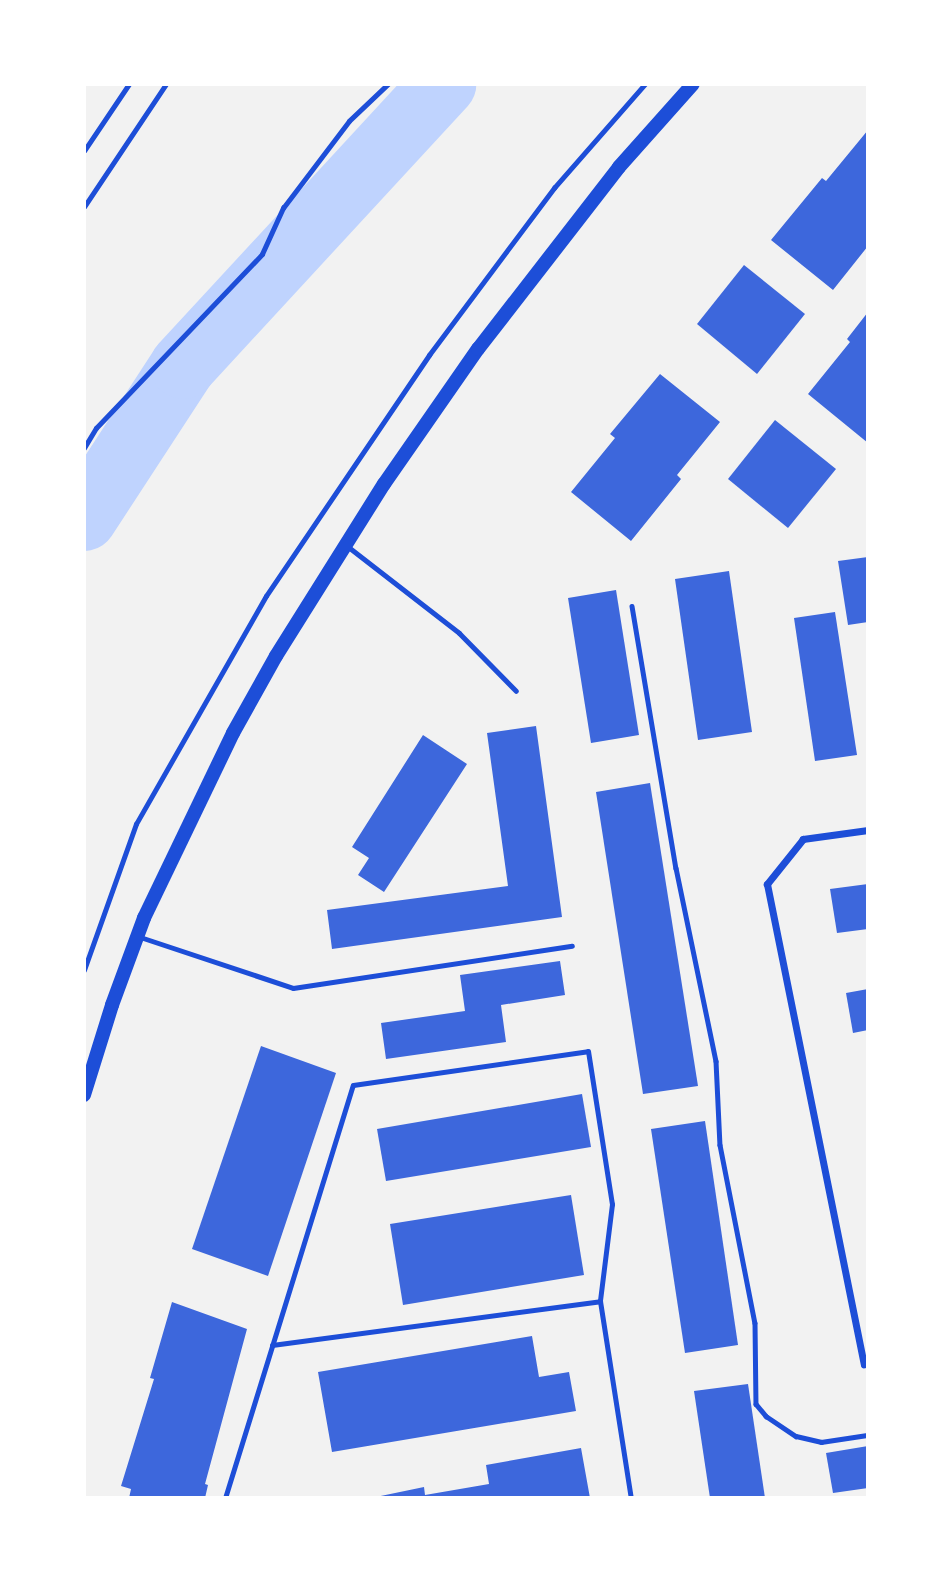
<!DOCTYPE html>
<html>
<head>
<meta charset="utf-8">
<style>
	body { margin:0 }
	#map { position:relative; width:952px; height:1582px; overflow:hidden; background:#f2f2f2; font-family:Overpass,sans-serif }
	div>[style] { position:absolute }
	.river>* { height:66px; margin:-33px; padding:0 33px; transform-origin:33px; border-radius:33px; background:#bfd3fe }
	.building>* { inset:0; background:#3d67dc }
	.path>* { height:4.5px; margin:-2.25px; padding:0 2.25px; transform-origin:2.25px; border-radius:2.25px; background:#1d4ed8 }
	.service>* { height:5px; margin:-2.5px; padding:0 2.5px; transform-origin:2.5px; border-radius:2.5px; background:#1d4ed8 }
	.minor>* { height:7px; margin:-3.5px; padding:0 3.5px; transform-origin:3.5px; border-radius:3.5px; background:#1d4ed8 }
	.secondary>* { height:14px; margin:-7px; padding:0 7px; transform-origin:7px; border-radius:7px; background:#1d4ed8 }
	span { translate:-50% -50%; white-space:nowrap; text-align:center; line-height:1.15; -webkit-text-stroke:5px #fff; paint-order:stroke }
	.frame { position:absolute; inset:0; border:86px solid #fff; pointer-events:none }
</style>
</head>
<body>
<div id="map">
	<div class="river">
		<i style="left:84px;top:518px;width:181px;rotate:-56.9deg"></i>
		<i style="left:183px;top:366px;width:384px;rotate:-47.3deg"></i>
	</div>
	<div class="building">
		<i style="clip-path:polygon(868px 130px,868px 246px,833px 290px,771px 240px,822px 178px,826px 181px)"></i>
		<i style="clip-path:polygon(744px 265px,805px 314px,757px 374px,697px 324px)"></i>
		<i style="clip-path:polygon(868px 312px,868px 443px,808px 394px,850px 342px,847px 339px)"></i>
		<i style="clip-path:polygon(660px 374px,720px 422px,677px 475px,681px 479px,631px 541px,571px 492px,615px 438px,610px 434px)"></i>
		<i style="clip-path:polygon(775px 420px,836px 469px,788px 528px,728px 479px)"></i>
		<i style="clip-path:polygon(868px 557px,868px 622px,848px 625px,838px 561px)"></i>
		<i style="clip-path:polygon(729px 571px,752px 732px,698px 740px,675px 579px)"></i>
		<i style="clip-path:polygon(616px 590px,639px 735px,591px 743px,568px 598px)"></i>
		<i style="clip-path:polygon(835px 612px,857px 755px,815px 761px,794px 618px)"></i>
		<i style="clip-path:polygon(536px 726px,562px 917px,332px 949px,327px 910px,508px 886px,487px 733px)"></i>
		<i style="clip-path:polygon(423px 735px,467px 764px,384px 892px,358px 875px,369px 858px,352px 847px)"></i>
		<i style="clip-path:polygon(650px 783px,698px 1086px,643px 1094px,596px 792px)"></i>
		<i style="clip-path:polygon(868px 884px,868px 929px,837px 933px,830px 889px)"></i>
		<i style="clip-path:polygon(560px 961px,565px 995px,501px 1005px,506px 1042px,386px 1059px,381px 1023px,465px 1011px,460px 975px)"></i>
		<i style="clip-path:polygon(868px 989px,868px 1030px,853px 1033px,846px 993px)"></i>
		<i style="clip-path:polygon(261px 1046px,336px 1073px,268px 1276px,192px 1249px)"></i>
		<i style="clip-path:polygon(582px 1094px,591px 1147px,386px 1181px,377px 1129px)"></i>
		<i style="clip-path:polygon(705px 1121px,738px 1345px,685px 1353px,651px 1129px)"></i>
		<i style="clip-path:polygon(571px 1195px,584px 1275px,403px 1305px,390px 1224px)"></i>
		<i style="clip-path:polygon(172px 1302px,247px 1329px,205px 1484px,208px 1485px,205px 1498px,129px 1498px,131px 1489px,121px 1486px,154px 1379px,150px 1378px)"></i>
		<i style="clip-path:polygon(532px 1336px,539px 1377px,569px 1372px,576px 1411px,332px 1452px,318px 1372px)"></i>
		<i style="clip-path:polygon(748px 1384px,765px 1498px,710px 1498px,694px 1391px)"></i>
		<i style="clip-path:polygon(868px 1446px,868px 1488px,833px 1493px,826px 1453px)"></i>
		<i style="clip-path:polygon(581px 1448px,590px 1498px,371px 1498px,424px 1487px,425px 1495px,489px 1484px,486px 1465px)"></i>
	</div>
	<div class="path">
		<i style="left:84px;top:151px;width:81px;rotate:-56.1deg"></i>
		<i style="left:84px;top:207px;width:148px;rotate:-56.3deg"></i>
		<i style="left:84px;top:448px;width:23px;rotate:-59deg"></i>
		<i style="left:96px;top:428px;width:240px;rotate:-46.3deg"></i>
		<i style="left:262px;top:254px;width:51px;rotate:-65.5deg"></i>
		<i style="left:283px;top:208px;width:109px;rotate:-52.8deg"></i>
		<i style="left:349px;top:121px;width:54px;rotate:-43.5deg"></i>
		<i style="left:632px;top:606px;width:266px;rotate:80.5deg"></i>
		<i style="left:676px;top:868px;width:197px;rotate:78.3deg"></i>
		<i style="left:716px;top:1061px;width:84px;rotate:87.3deg"></i>
		<i style="left:720px;top:1145px;width:181px;rotate:78.9deg"></i>
		<i style="left:755px;top:1323px;width:81px;rotate:89.3deg"></i>
		<i style="left:756px;top:1404px;width:16px;rotate:50deg"></i>
		<i style="left:766px;top:1416px;width:36px;rotate:34deg"></i>
		<i style="left:796px;top:1436px;width:26px;rotate:13deg"></i>
		<i style="left:821px;top:1442px;width:48px;rotate:-8.5deg"></i>
		<i style="left:84px;top:970px;width:155px;rotate:-70.4deg"></i>
		<i style="left:136px;top:824px;width:262px;rotate:-60.3deg"></i>
		<i style="left:266px;top:596px;width:291px;rotate:-55.9deg"></i>
		<i style="left:429px;top:355px;width:209px;rotate:-53.2deg"></i>
		<i style="left:554px;top:188px;width:138px;rotate:-48.8deg"></i>
	</div>
	<div class="service">
		<i style="left:347px;top:546px;width:142px;rotate:37.8deg"></i>
		<i style="left:459px;top:633px;width:81px;rotate:45.5deg"></i>
		<i style="left:140px;top:937px;width:161px;rotate:18.4deg"></i>
		<i style="left:293px;top:988px;width:282px;rotate:-8.6deg"></i>
		<i style="left:272px;top:1345px;width:331px;rotate:-7.6deg"></i>
		<i style="left:600px;top:1301px;width:199px;rotate:81.1deg"></i>
		<i style="left:225px;top:1498px;width:432px;rotate:-72.8deg"></i>
		<i style="left:353px;top:1085px;width:237px;rotate:-8.2deg"></i>
		<i style="left:588px;top:1051px;width:155px;rotate:81.1deg"></i>
		<i style="left:612px;top:1204px;width:98px;rotate:97.1deg"></i>
	</div>
	<div class="minor">
		<i style="left:868px;top:830px;width:66px;rotate:172.1deg"></i>
		<i style="left:803px;top:839px;width:58px;rotate:128.7deg"></i>
		<i style="left:767px;top:884px;width:490px;rotate:78.6deg"></i>
		<i style="left:864px;top:1364px;width:4px"></i>
	</div>
	<div class="secondary">
		<i style="left:84px;top:1095px;width:94px;rotate:-72.7deg"></i>
		<i style="left:112px;top:1005px;width:93px;rotate:-69.8deg"></i>
		<i style="left:144px;top:918px;width:205px;rotate:-64.3deg"></i>
		<i style="left:233px;top:733px;width:88px;rotate:-60.8deg"></i>
		<i style="left:276px;top:656px;width:203px;rotate:-57.9deg"></i>
		<i style="left:384px;top:484px;width:165px;rotate:-55.2deg"></i>
		<i style="left:478px;top:349px;width:230px;rotate:-52.2deg"></i>
		<i style="left:619px;top:167px;width:111px;rotate:-48.3deg"></i>
	</div>
	<div class="frame"></div>
</div>
</body>
</html>
